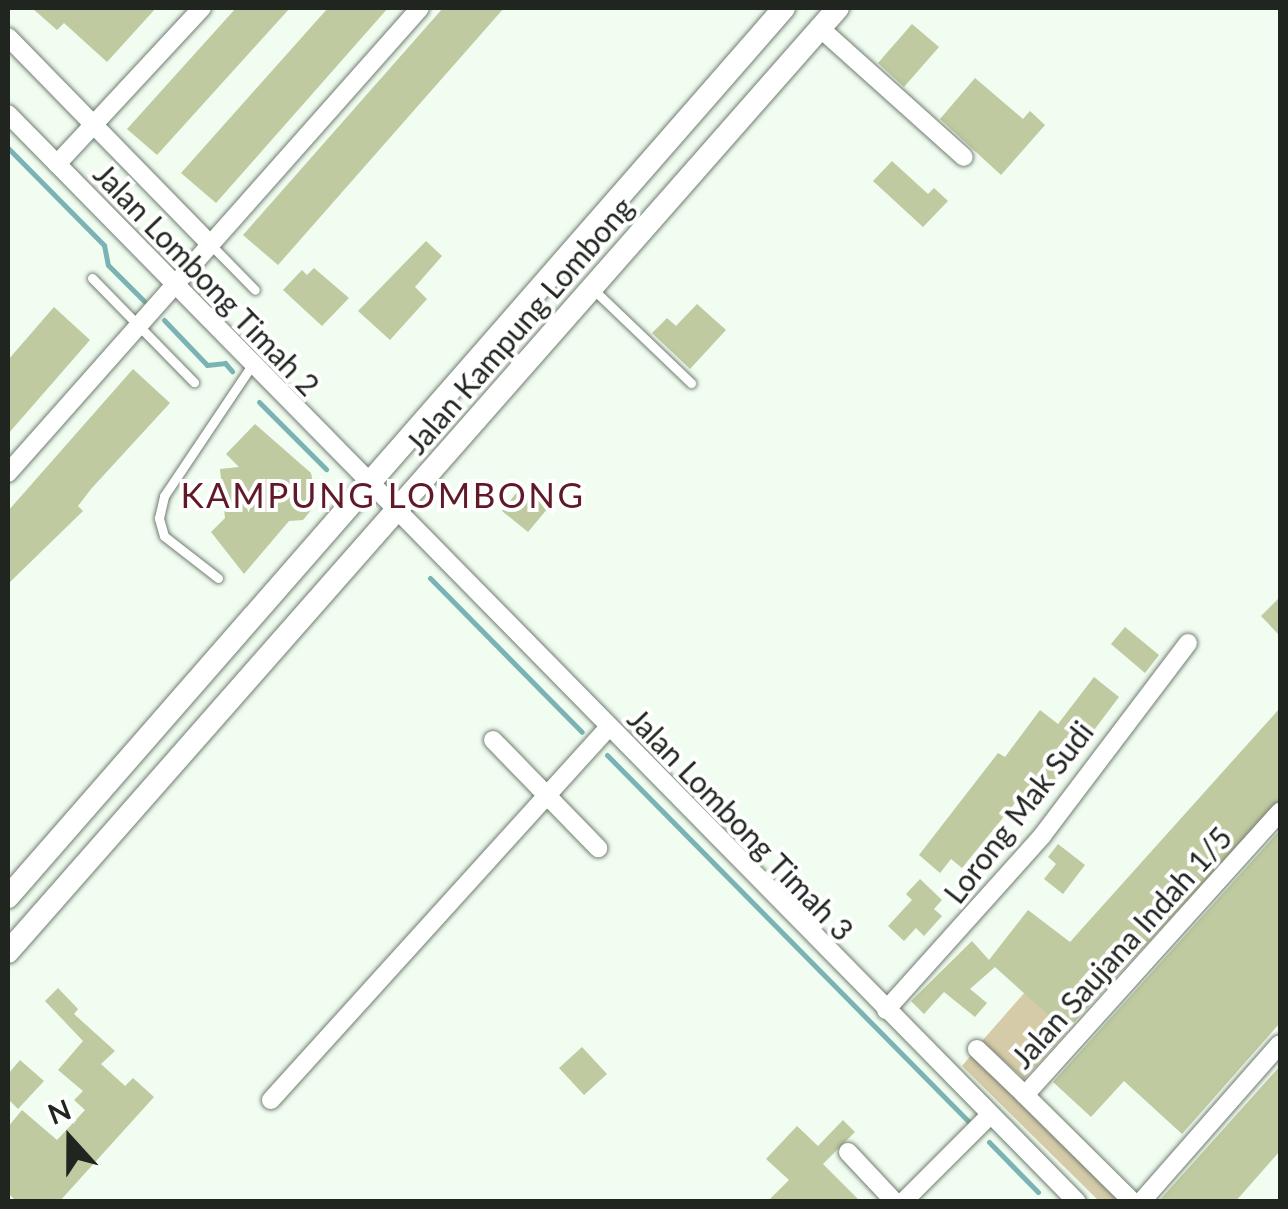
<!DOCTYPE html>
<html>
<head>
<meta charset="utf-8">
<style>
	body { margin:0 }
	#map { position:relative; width:1288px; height:1209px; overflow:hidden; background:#f0fdf0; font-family:Lato,sans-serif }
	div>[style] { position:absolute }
	.green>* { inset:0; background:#d6cba8 }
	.stream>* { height:5px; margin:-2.5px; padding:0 2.5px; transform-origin:2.5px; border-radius:2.5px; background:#7bb3b5 }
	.building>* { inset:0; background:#bfcaa0 }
	.roads { filter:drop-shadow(0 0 2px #717c71) drop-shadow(0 0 2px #717c71) }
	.lane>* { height:9px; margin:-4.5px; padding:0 4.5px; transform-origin:4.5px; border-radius:4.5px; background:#fff }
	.street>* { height:18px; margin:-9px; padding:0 9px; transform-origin:9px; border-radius:9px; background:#fff }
	.secondary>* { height:22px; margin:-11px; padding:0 11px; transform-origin:11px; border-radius:11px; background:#fff }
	span { translate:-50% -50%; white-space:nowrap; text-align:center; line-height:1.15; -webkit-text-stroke:8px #fff; paint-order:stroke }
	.street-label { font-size:30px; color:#202520 }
	.quarter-label { font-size:35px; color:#5f1927; letter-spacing:2.5px }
	.frame { position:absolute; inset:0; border:10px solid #202520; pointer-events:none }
	.north { position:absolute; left:20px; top:1089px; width:100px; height:100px; -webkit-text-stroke:8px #fff; paint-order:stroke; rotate:339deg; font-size:28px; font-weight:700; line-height:40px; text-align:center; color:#202520 }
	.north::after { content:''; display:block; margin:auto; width:35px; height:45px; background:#202520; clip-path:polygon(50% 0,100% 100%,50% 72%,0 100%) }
</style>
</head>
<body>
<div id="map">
	<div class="green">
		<i style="clip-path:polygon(1026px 991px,1067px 1032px,1024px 1079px,982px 1041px)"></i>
		<i style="clip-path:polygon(973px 1053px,1122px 1201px,1099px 1201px,962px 1066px)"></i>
	</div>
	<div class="stream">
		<i style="left:8px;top:148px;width:136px;rotate:45.3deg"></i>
		<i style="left:104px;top:245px;width:20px;rotate:79deg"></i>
		<i style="left:108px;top:265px;width:51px;rotate:45deg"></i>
		<i style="left:164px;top:320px;width:62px;rotate:46.3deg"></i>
		<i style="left:207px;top:365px;width:18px;rotate:-6deg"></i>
		<i style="left:225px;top:363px;width:11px;rotate:49deg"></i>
		<i style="left:259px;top:402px;width:95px;rotate:45deg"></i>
		<i style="left:430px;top:578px;width:216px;rotate:45.4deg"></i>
		<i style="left:607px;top:755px;width:517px;rotate:45.39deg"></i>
		<i style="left:989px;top:1142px;width:70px;rotate:45.6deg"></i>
	</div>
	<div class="building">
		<i style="clip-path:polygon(32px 8px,156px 8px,107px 62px,64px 23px,57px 30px)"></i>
		<i style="clip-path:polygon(236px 8px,290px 8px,157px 155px,127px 129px)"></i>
		<i style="clip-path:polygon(328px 8px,388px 8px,216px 203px,181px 173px)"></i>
		<i style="clip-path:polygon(443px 8px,504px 8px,278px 265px,243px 235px)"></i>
		<i style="clip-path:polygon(912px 24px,939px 47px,904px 87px,878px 63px)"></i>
		<i style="clip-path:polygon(975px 78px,1023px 119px,1030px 111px,1045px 125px,1001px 175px,940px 119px)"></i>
		<i style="clip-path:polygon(892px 161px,928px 194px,934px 188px,948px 201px,923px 227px,873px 181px)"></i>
		<i style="clip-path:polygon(426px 241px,442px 256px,415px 287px,427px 299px,390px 340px,358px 311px)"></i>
		<i style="clip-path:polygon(314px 268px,349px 298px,322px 326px,283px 290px,302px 270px,307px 275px)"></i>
		<i style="clip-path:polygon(697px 304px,726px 330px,690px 369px,652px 333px,667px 318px,676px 326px)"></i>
		<i style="clip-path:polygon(54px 307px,90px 340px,8px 434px,8px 360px)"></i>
		<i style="clip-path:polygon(133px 369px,170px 403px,91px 489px,78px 506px,83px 511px,8px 584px,8px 511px)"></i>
		<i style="clip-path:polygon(255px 424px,311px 473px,317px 503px,303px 520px,289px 521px,244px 574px,211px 532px,225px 518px,220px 469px,239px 467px,226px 454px)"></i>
		<i style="clip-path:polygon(521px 487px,548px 508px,528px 532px,502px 511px)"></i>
		<i style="clip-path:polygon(1280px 597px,1280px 636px,1261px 616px)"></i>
		<i style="clip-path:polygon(1125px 627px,1159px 655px,1145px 673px,1111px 644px)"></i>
		<i style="clip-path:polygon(1094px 677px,1119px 697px,1051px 787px,1037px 776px,962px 868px,951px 859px,940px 873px,919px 855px,998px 753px,1005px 757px,1040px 710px,1058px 724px)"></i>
		<i style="clip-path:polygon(1280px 708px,1280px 800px,1066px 1031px,995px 967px,970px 989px,987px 1003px,975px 1017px,944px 992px,924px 1014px,911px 1001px,972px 941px,989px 960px,1028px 910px,1070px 942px)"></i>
		<i style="clip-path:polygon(1280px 830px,1280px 1023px,1182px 1134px,1124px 1081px,1091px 1117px,1053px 1082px)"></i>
		<i style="clip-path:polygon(1058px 844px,1085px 865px,1063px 894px,1044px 879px,1056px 864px,1048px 857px)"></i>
		<i style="clip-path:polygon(920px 879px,942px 900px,934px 909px,942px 916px,924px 936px,916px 928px,904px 941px,888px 926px,912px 900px,906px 894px)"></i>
		<i style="clip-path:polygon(58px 988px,78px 1009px,74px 1014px,115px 1051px,101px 1064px,125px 1086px,133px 1078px,154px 1097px,59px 1202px,17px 1202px,8px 1193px,8px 1127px,22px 1110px,57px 1140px,85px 1110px,74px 1100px,83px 1091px,58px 1070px,83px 1041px,45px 1001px)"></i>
		<i style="clip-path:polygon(582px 1047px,607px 1074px,584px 1095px,559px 1068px)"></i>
		<i style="clip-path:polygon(20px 1060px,44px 1081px,18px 1109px,8px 1099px,8px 1074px)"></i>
		<i style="clip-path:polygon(1280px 1066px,1280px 1151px,1235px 1202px,1158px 1202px)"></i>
		<i style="clip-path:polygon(843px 1120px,855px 1132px,823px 1164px,861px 1202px,767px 1202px,789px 1180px,766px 1159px,797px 1126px,818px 1146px)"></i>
	</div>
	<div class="roads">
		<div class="lane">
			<i style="left:210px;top:244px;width:64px;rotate:45.6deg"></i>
			<i style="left:92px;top:278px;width:146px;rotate:45.6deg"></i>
			<i style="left:593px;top:289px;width:136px;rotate:43.8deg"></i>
			<i style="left:218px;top:578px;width:68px;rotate:-142.1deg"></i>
			<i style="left:164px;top:536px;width:19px;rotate:-106deg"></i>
			<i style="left:159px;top:518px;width:23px;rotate:-77deg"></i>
			<i style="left:164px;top:496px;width:158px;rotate:-56.1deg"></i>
		</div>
		<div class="street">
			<i style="left:820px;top:28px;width:193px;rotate:41.9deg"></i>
			<i style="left:8px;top:37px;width:289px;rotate:45.7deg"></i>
			<i style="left:8px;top:114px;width:1525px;rotate:45.5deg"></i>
			<i style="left:57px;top:164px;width:213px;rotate:-47.1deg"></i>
			<i style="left:8px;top:473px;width:621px;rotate:-48.46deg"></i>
			<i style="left:493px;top:740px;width:151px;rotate:45.8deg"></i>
			<i style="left:886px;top:1010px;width:234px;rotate:-48.1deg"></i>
			<i style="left:1042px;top:836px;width:242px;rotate:-52.9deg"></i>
			<i style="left:977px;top:1049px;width:66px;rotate:43.8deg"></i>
			<i style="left:271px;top:1100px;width:502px;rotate:-47.83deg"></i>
			<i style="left:848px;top:1152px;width:69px;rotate:46.8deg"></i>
			<i style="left:903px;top:1202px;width:123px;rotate:-45deg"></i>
			<i style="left:1133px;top:1202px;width:152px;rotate:-135.3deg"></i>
			<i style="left:1025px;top:1095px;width:381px;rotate:-48deg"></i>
			<i style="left:1141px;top:1202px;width:210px;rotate:-48.7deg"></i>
		</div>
		<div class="secondary">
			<i style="left:8px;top:897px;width:1180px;rotate:-48.88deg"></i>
			<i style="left:8px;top:952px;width:1257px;rotate:-48.68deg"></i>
		</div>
	</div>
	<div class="street-label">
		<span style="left:207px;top:279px;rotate:46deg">Jalan Lombong Timah 2</span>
		<span style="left:519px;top:325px;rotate:-49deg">Jalan Kampung Lombong</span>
		<span style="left:1018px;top:812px;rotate:-52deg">Lorong Mak Sudi</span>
		<span style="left:741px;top:824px;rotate:46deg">Jalan Lombong Timah 3</span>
		<span style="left:1121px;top:947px;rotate:-48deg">Jalan Saujana Indah 1/5</span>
	</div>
	<div class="quarter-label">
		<span style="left:383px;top:494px">KAMPUNG LOMBONG</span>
	</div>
	<div class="frame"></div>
	<div class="north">N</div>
</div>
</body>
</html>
